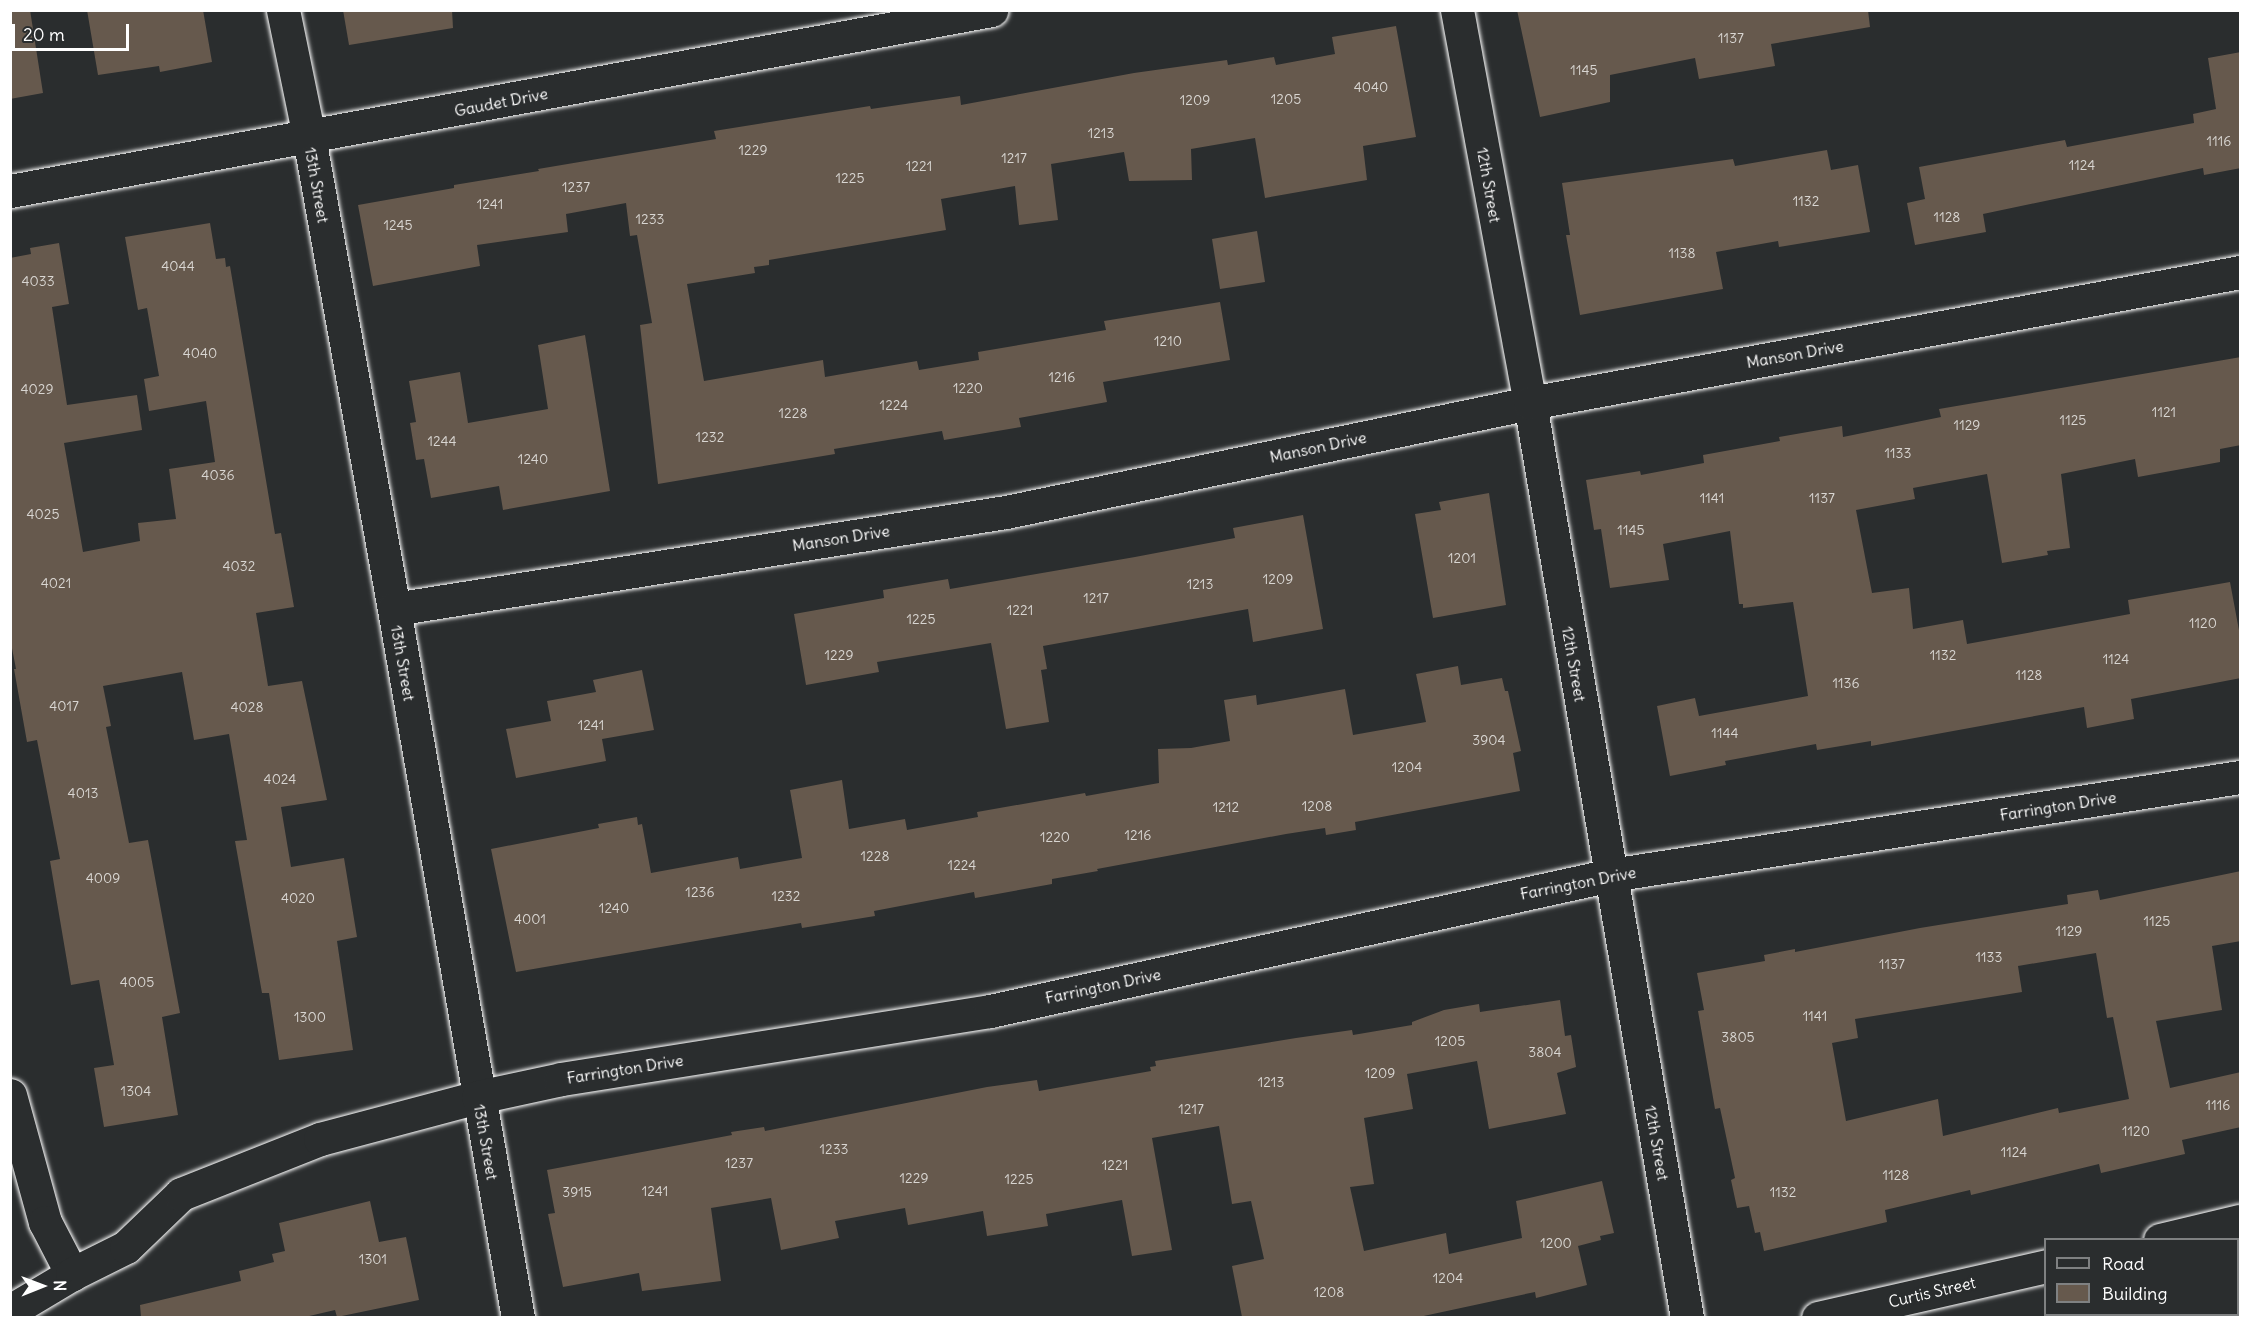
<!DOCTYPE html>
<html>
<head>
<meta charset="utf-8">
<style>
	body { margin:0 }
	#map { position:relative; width:2251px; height:1328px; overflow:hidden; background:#2a2d2e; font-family:Delius,sans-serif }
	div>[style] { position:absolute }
	.building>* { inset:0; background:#66594d }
	.roads { filter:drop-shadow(0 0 2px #fff) drop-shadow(0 0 2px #fff) }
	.minor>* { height:33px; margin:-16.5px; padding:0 16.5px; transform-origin:16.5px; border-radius:16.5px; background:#2a2d2e }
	span { translate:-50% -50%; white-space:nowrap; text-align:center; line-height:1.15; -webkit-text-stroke:6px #2a2d2e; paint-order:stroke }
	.number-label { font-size:14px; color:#d9d6d2 }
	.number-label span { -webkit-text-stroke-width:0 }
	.street-label { font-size:16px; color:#fff }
	.frame { position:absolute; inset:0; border:12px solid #fff; pointer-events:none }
	.legend { position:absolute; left:2044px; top:1238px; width:195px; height:78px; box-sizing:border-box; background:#2a2d2e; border:2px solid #7f8182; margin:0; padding:8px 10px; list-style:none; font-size:18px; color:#fff }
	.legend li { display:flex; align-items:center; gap:12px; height:30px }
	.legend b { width:30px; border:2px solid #7f8182 }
	.north { position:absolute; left:12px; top:1256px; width:60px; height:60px; -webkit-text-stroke:4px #2a2d2e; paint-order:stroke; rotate:89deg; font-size:16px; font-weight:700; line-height:24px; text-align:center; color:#fff }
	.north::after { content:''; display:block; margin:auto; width:21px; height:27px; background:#fff; clip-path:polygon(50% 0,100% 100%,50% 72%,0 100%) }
	.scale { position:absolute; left:12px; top:24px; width:117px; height:27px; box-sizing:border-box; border:3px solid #fff; border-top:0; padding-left:8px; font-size:18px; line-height:21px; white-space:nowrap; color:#fff; -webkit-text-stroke:4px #2a2d2e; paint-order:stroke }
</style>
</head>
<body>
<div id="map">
	<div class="building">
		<i style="clip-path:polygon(10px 10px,30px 10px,43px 93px,10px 99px)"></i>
		<i style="clip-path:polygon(87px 10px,203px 10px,212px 62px,160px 72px,159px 66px,98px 75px)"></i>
		<i style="clip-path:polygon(343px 10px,452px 10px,453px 28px,349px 45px)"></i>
		<i style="clip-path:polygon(1517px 10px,1868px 10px,1870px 27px,1771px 44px,1775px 66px,1699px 79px,1695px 58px,1610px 75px,1610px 102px,1540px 117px)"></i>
		<i style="clip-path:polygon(1396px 26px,1416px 137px,1363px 146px,1367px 180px,1265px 198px,1255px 138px,1191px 149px,1192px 180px,1129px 181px,1124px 152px,1051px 164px,1058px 220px,1019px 225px,1015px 186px,941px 199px,946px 230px,769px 260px,769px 265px,754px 267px,755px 273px,687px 284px,704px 381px,823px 360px,825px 377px,917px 361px,919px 370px,979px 360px,978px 352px,1106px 330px,1104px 321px,1220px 302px,1230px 360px,1103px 382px,1107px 402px,1019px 418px,1021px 427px,944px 440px,942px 431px,834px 449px,835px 454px,658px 484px,640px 325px,652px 323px,637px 235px,630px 236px,626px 203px,566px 214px,568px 232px,477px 245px,480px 266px,373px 286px,358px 205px,454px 188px,454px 185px,539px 171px,538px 169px,716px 139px,714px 131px,870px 106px,871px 109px,960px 96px,961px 105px,1134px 73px,1227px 60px,1228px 65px,1274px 57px,1276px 65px,1335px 54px,1332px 37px)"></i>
		<i style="clip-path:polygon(2241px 52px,2241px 168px,2204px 175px,2203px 168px,1983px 214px,1986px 232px,1915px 245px,1907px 203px,1925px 199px,1919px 167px,2065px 140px,2067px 147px,2194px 123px,2193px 114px,2216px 109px,2208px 58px)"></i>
		<i style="clip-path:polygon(1827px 150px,1831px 170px,1858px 165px,1870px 232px,1779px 247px,1778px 241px,1716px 252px,1723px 289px,1580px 315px,1566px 235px,1570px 235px,1562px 183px,1733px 159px,1735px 166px)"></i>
		<i style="clip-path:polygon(210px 223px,216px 259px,225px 258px,226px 267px,230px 266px,275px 534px,281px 533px,294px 607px,256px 613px,268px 686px,302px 681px,327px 800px,281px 807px,291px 867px,344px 858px,357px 937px,337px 941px,353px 1050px,279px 1060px,269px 993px,262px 993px,235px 841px,247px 840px,229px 734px,194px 740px,182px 672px,103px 686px,111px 726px,106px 727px,129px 843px,148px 840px,180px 1013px,162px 1017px,178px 1115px,104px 1127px,94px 1068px,114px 1065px,99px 980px,71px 985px,50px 861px,60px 859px,37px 740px,27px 742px,14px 669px,16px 669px,10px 638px,10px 258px,31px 254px,30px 248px,59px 243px,69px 304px,52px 307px,67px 405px,137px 395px,142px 430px,64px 443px,83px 552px,140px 541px,138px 523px,176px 519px,169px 469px,215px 462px,206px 401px,149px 411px,144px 379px,159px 376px,147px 308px,138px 310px,125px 237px)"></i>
		<i style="clip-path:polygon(1257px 231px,1265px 282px,1220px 289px,1212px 239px)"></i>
		<i style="clip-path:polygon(585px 335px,610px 491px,503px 510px,499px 486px,431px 498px,424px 459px,416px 460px,410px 423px,416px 422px,409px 381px,460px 372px,468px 423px,548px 409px,538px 345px)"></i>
		<i style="clip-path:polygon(2241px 357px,2241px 445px,2220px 449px,2220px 462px,2138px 477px,2135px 459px,2061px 474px,2070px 548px,2047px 551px,2048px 555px,2002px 563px,1987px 474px,1913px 488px,1915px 499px,1856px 510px,1872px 593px,1909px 588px,1913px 629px,1963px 620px,1967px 644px,2130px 614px,2128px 600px,2230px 582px,2241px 641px,2241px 678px,2131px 699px,2134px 719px,2087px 728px,2084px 707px,1871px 746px,1871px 741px,1817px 750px,1816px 744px,1725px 761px,1726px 765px,1670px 776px,1657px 706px,1695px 698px,1699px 716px,1808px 696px,1793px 602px,1743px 608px,1743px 604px,1739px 604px,1730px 531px,1663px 544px,1669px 580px,1610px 588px,1601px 529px,1594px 530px,1586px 480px,1640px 471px,1641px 475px,1704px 463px,1703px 455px,1780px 441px,1779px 437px,1842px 426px,1843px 437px,1941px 417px,1939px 409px)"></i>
		<i style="clip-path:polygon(1489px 493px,1506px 605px,1433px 618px,1415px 514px,1441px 510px,1439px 502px)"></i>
		<i style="clip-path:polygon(1303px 515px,1323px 629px,1253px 642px,1248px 609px,1043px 646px,1047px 669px,1041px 670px,1049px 722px,1006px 729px,991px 643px,877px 662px,879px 672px,806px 685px,794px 614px,884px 598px,883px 590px,948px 579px,950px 589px,1135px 557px,1235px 538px,1233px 528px)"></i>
		<i style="clip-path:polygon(1458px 666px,1461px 685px,1502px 678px,1505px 691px,1508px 691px,1521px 751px,1513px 753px,1520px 791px,1355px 822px,1356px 830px,1326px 835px,1325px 828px,1286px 834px,1097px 869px,1098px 871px,1052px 879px,1052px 884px,975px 898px,974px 892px,874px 911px,875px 916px,802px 928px,801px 923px,516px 972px,491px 849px,599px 828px,598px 824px,637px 817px,638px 825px,642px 824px,651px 873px,738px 857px,740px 869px,802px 858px,790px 790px,842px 780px,849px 829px,905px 819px,907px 830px,978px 817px,977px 812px,1085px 793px,1086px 796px,1159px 783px,1158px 749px,1191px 748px,1230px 741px,1224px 700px,1256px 695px,1257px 705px,1345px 689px,1353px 735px,1426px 722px,1416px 674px)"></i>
		<i style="clip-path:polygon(642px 670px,654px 730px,602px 739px,606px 761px,516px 778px,506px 729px,551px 721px,547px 701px,596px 692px,593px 680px)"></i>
		<i style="clip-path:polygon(evenodd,2241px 871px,2241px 941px,2212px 946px,2222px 1010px,2156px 1021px,2170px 1088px,2241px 1072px,2241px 1127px,2182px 1140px,2185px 1154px,2101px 1173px,2099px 1164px,1971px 1195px,1970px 1190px,1885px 1210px,1887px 1222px,1764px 1251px,1760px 1232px,1755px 1233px,1749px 1206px,1737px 1208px,1731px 1180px,1735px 1178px,1720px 1108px,1715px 1109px,1698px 1011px,1704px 1010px,1697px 973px,1765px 961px,1764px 955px,1795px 949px,1795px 952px,1920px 928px,2068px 904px,2067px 895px,2098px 890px,2100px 900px,2241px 871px,2096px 953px,2107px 1018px,2113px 1017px,2129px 1099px,2059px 1113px,2058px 1108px,1943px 1136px,1938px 1099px,1846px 1121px,1832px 1043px,1858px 1038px,1855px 1019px,2022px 992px,2018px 966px,2096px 953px)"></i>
		<i style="clip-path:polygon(1560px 1000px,1565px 1036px,1571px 1035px,1576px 1067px,1557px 1073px,1566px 1114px,1489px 1129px,1477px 1061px,1407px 1074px,1413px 1109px,1364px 1118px,1374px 1184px,1350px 1187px,1364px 1251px,1446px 1233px,1449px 1254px,1522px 1238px,1516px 1201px,1602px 1181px,1614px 1233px,1600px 1236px,1601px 1240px,1578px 1246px,1587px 1285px,1536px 1298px,1535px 1292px,1419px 1317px,1242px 1317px,1232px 1266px,1264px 1259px,1251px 1201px,1232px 1204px,1219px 1126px,1152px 1138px,1172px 1250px,1132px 1256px,1122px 1200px,1046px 1214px,1048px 1226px,987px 1236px,983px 1211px,908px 1225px,905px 1208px,835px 1221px,839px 1238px,781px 1250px,771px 1198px,711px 1208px,721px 1281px,642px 1291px,639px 1273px,563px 1287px,548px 1214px,555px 1213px,547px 1170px,732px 1135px,731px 1132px,764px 1127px,765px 1131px,987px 1087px,1037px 1080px,1039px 1091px,1151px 1071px,1150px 1067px,1156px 1066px,1155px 1061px,1296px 1038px,1352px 1030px,1353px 1035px,1412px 1025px,1412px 1022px,1444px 1010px,1479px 1004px,1480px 1012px)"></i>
		<i style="clip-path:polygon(370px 1201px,379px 1242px,406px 1237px,419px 1300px,337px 1317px,335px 1310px,305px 1317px,141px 1317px,140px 1305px,241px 1281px,239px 1271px,274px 1262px,272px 1254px,285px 1251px,279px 1223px)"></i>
	</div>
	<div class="roads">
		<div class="minor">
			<i style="left:283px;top:10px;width:130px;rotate:78.4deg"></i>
			<i style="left:309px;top:137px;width:480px;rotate:79.8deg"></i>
			<i style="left:394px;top:609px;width:720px;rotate:80.08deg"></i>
			<i style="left:1457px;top:10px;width:400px;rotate:79.5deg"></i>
			<i style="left:1530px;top:403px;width:928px;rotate:80.26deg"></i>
			<i style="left:10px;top:191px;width:998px;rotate:-10.45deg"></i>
			<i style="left:394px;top:609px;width:620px;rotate:-9.01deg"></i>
			<i style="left:1006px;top:512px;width:535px;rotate:-11.75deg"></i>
			<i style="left:1530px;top:403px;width:722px;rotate:-10.45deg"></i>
			<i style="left:10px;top:1095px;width:132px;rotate:74.6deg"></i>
			<i style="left:45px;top:1222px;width:59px;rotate:62.6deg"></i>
			<i style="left:2160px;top:1240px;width:82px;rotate:-13.4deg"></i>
			<i style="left:10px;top:1311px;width:72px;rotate:-30.8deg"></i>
			<i style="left:72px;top:1274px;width:60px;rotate:-26.6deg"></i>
			<i style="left:126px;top:1247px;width:76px;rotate:-43.9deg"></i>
			<i style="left:181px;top:1194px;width:149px;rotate:-21.6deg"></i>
			<i style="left:320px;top:1139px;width:163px;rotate:-14.9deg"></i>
			<i style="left:478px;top:1097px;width:85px;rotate:-12.2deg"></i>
			<i style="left:561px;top:1079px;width:434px;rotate:-9deg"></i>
			<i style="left:990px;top:1011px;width:636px;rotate:-12.35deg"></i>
			<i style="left:1611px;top:875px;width:637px;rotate:-8.86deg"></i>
			<i style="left:1818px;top:1318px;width:234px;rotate:-12.8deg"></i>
		</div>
	</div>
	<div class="number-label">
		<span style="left:1731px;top:38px">1137</span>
		<span style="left:1584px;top:70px">1145</span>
		<span style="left:1371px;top:87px">4040</span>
		<span style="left:1286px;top:99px">1205</span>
		<span style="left:1195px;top:100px">1209</span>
		<span style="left:1101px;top:133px">1213</span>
		<span style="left:2219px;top:141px">1116</span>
		<span style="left:753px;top:150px">1229</span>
		<span style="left:1014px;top:158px">1217</span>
		<span style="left:2082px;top:165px">1124</span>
		<span style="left:919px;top:166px">1221</span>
		<span style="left:850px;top:178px">1225</span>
		<span style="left:576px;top:187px">1237</span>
		<span style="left:1806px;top:201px">1132</span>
		<span style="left:490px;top:204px">1241</span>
		<span style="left:1947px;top:217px">1128</span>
		<span style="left:650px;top:219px">1233</span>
		<span style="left:398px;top:225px">1245</span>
		<span style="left:1682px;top:253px">1138</span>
		<span style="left:178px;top:266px">4044</span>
		<span style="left:38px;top:281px">4033</span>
		<span style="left:1168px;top:341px">1210</span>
		<span style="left:200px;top:353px">4040</span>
		<span style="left:1062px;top:377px">1216</span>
		<span style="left:968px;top:388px">1220</span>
		<span style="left:37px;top:389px">4029</span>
		<span style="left:894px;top:405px">1224</span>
		<span style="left:2164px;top:412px">1121</span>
		<span style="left:793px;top:413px">1228</span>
		<span style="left:2073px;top:420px">1125</span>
		<span style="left:1967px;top:425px">1129</span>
		<span style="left:710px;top:437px">1232</span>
		<span style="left:442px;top:441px">1244</span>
		<span style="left:1898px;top:453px">1133</span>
		<span style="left:533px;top:459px">1240</span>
		<span style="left:218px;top:475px">4036</span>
		<span style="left:1712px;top:498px">1141</span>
		<span style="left:1822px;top:498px">1137</span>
		<span style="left:43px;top:514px">4025</span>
		<span style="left:1631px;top:530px">1145</span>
		<span style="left:1462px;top:558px">1201</span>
		<span style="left:239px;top:566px">4032</span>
		<span style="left:1278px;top:579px">1209</span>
		<span style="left:56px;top:583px">4021</span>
		<span style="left:1200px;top:584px">1213</span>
		<span style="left:1096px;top:598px">1217</span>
		<span style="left:1020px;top:610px">1221</span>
		<span style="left:921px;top:619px">1225</span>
		<span style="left:2203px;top:623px">1120</span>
		<span style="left:839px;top:655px">1229</span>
		<span style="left:1943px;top:655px">1132</span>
		<span style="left:2116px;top:659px">1124</span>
		<span style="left:2029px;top:675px">1128</span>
		<span style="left:1846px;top:683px">1136</span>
		<span style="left:64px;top:706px">4017</span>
		<span style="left:247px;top:707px">4028</span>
		<span style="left:591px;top:725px">1241</span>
		<span style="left:1725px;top:733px">1144</span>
		<span style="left:1489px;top:740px">3904</span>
		<span style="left:1407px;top:767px">1204</span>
		<span style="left:280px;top:779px">4024</span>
		<span style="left:83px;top:793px">4013</span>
		<span style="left:1317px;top:806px">1208</span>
		<span style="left:1226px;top:807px">1212</span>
		<span style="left:1138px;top:835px">1216</span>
		<span style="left:1055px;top:837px">1220</span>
		<span style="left:875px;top:856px">1228</span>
		<span style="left:962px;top:865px">1224</span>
		<span style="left:103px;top:878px">4009</span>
		<span style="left:700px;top:892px">1236</span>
		<span style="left:786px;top:896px">1232</span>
		<span style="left:298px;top:898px">4020</span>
		<span style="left:614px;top:908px">1240</span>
		<span style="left:530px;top:919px">4001</span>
		<span style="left:2157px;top:921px">1125</span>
		<span style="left:2069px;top:931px">1129</span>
		<span style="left:1989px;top:957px">1133</span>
		<span style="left:1892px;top:964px">1137</span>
		<span style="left:137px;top:982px">4005</span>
		<span style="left:1815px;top:1016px">1141</span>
		<span style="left:310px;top:1017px">1300</span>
		<span style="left:1738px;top:1037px">3805</span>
		<span style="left:1450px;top:1041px">1205</span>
		<span style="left:1545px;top:1052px">3804</span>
		<span style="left:1380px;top:1073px">1209</span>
		<span style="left:1271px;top:1082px">1213</span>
		<span style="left:136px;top:1091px">1304</span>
		<span style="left:2218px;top:1105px">1116</span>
		<span style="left:1191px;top:1109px">1217</span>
		<span style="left:2136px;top:1131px">1120</span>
		<span style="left:834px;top:1149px">1233</span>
		<span style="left:2014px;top:1152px">1124</span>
		<span style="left:739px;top:1163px">1237</span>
		<span style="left:1115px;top:1165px">1221</span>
		<span style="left:1896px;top:1175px">1128</span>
		<span style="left:914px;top:1178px">1229</span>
		<span style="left:1019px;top:1179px">1225</span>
		<span style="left:655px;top:1191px">1241</span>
		<span style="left:577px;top:1192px">3915</span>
		<span style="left:1783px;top:1192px">1132</span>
		<span style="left:1556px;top:1243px">1200</span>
		<span style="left:373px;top:1259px">1301</span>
		<span style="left:1448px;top:1278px">1204</span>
		<span style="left:1329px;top:1292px">1208</span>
	</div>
	<div class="street-label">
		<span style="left:501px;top:102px;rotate:-11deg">Gaudet Drive</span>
		<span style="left:317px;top:185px;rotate:80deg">13th Street</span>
		<span style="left:1489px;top:185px;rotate:80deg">12th Street</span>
		<span style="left:1795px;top:354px;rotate:-10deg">Manson Drive</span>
		<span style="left:1318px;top:447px;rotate:-12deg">Manson Drive</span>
		<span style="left:841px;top:538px;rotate:-9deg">Manson Drive</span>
		<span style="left:403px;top:663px;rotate:80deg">13th Street</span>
		<span style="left:1574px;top:664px;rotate:80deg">12th Street</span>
		<span style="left:2058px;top:806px;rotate:-9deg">Farrington Drive</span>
		<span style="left:1578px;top:883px;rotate:-11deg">Farrington Drive</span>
		<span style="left:1103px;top:986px;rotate:-12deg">Farrington Drive</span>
		<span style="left:625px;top:1069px;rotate:-9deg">Farrington Drive</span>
		<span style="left:486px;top:1142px;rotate:80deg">13th Street</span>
		<span style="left:1657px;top:1143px;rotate:80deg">12th Street</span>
		<span style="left:1932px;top:1292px;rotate:-13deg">Curtis Street</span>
	</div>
	<div class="frame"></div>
	<ul class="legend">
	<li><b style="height:8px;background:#2a2d2e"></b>Road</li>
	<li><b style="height:16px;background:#66594d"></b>Building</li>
	</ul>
	<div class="north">N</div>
	<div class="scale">20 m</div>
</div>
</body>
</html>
